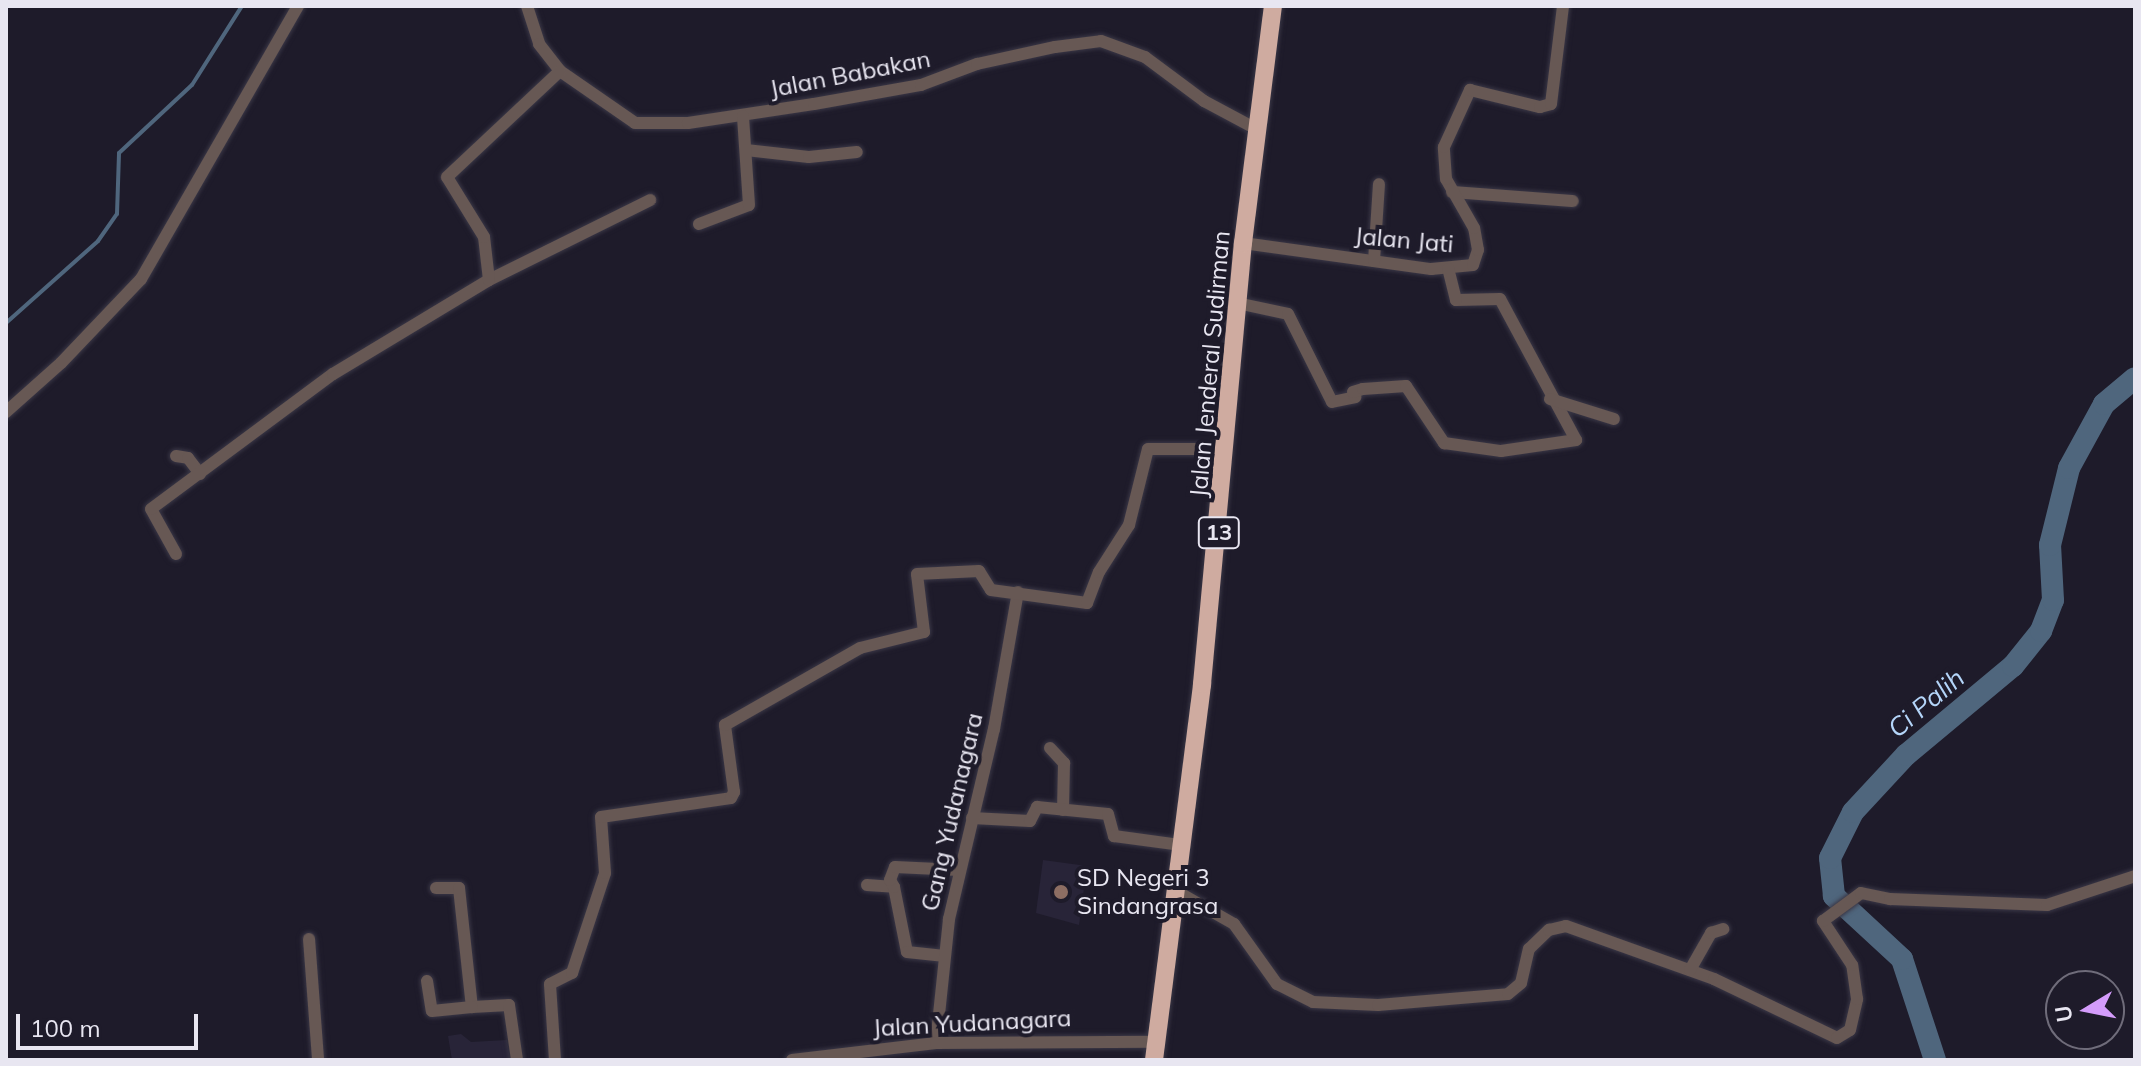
<!DOCTYPE html>
<html>
<head>
<meta charset="utf-8">
<style>
	body { margin:0 }
	#map { position:relative; width:2141px; height:1066px; overflow:hidden; background:#1e1b2a; font-family:Mulish,sans-serif }
	div>[style] { position:absolute }
	.built>* { inset:0; background:#282438 }
	.stream>* { height:4px; margin:-2px; padding:0 2px; transform-origin:2px; border-radius:2px; background:#4f667d }
	.river>* { height:22px; margin:-11px; padding:0 11px; transform-origin:11px; border-radius:11px; background:#4f667d }
	.roads { filter:drop-shadow(0 0 2px #3a3746) drop-shadow(0 0 2px #3a3746) }
	.minor>* { height:12px; margin:-6px; padding:0 6px; transform-origin:6px; border-radius:6px; background:#675854 }
	.highway>* { height:18px; margin:-9px; padding:0 9px; transform-origin:9px; border-radius:9px; background:#cfaba0 }
	.dots>* { width:22px; height:22px; translate:-50% -50%; box-sizing:border-box; border:4px solid #1e1b2a; border-radius:50% }
	span { translate:-50% -50%; white-space:nowrap; text-align:center; line-height:1.15; -webkit-text-stroke:8px #1e1b2a; paint-order:stroke }
	.shield-label span { padding:2px 6px; background:#1e1b2a; border:2px solid; border-radius:6px; -webkit-text-stroke-width:0 }
	.shield-label { font-size:22px; color:#e8e6f1; font-weight:700 }
	.street-label { font-size:24px; color:#e8e6f1 }
	.poi-label { font-size:24px; color:#e8e6f1 }
	.left { translate:0 -50%; text-align:left }
	.water-label { font-size:26px; color:#b4d5f9; font-style:italic }
	.frame { position:absolute; inset:0; border:8px solid #e8e6f1; pointer-events:none }
	.north { position:absolute; left:2045px; top:970px; width:80px; height:80px; box-sizing:border-box; background:#1e1b2a; border:2px solid #6f6c7a; border-radius:50%; rotate:260deg; font-size:22px; font-weight:700; line-height:32px; text-align:center; color:#e8e6f1 }
	.north::after { content:''; display:block; margin:auto; width:28px; height:36px; background:#d49cfb; clip-path:polygon(50% 0,100% 100%,50% 72%,0 100%) }
	.scale { position:absolute; left:16px; top:1014px; width:182px; height:36px; box-sizing:border-box; border:4px solid #e8e6f1; border-top:0; padding-left:10px; font-size:24px; line-height:28px; white-space:nowrap; color:#e8e6f1; -webkit-text-stroke:6px #1e1b2a; paint-order:stroke }
</style>
</head>
<body>
<div id="map">
	<div class="built">
		<i style="clip-path:polygon(1043px 860px,1087px 866px,1079px 925px,1036px 913px)"></i>
		<i style="clip-path:polygon(461px 1034px,471px 1042px,507px 1040px,510px 1060px,452px 1060px,448px 1036px)"></i>
	</div>
	<div class="stream">
		<i style="left:6px;top:323px;width:123px;rotate:-41.7deg"></i>
		<i style="left:98px;top:241px;width:33px;rotate:-55deg"></i>
		<i style="left:117px;top:214px;width:61px;rotate:-88.1deg"></i>
		<i style="left:119px;top:153px;width:100px;rotate:-43deg"></i>
		<i style="left:192px;top:85px;width:93px;rotate:-57.7deg"></i>
	</div>
	<div class="river">
		<i style="left:1935px;top:1060px;width:106px;rotate:-108.1deg"></i>
		<i style="left:1902px;top:959px;width:93px;rotate:-137.2deg"></i>
		<i style="left:1834px;top:896px;width:38px;rotate:-96deg"></i>
		<i style="left:1830px;top:858px;width:51px;rotate:-63.4deg"></i>
		<i style="left:1853px;top:812px;width:78px;rotate:-47.1deg"></i>
		<i style="left:1906px;top:755px;width:139px;rotate:-39.8deg"></i>
		<i style="left:2013px;top:666px;width:45px;rotate:-51.3deg"></i>
		<i style="left:2041px;top:631px;width:33px;rotate:-69deg"></i>
		<i style="left:2053px;top:600px;width:55px;rotate:-93.1deg"></i>
		<i style="left:2050px;top:545px;width:79px;rotate:-76.1deg"></i>
		<i style="left:2069px;top:468px;width:73px;rotate:-61.3deg"></i>
		<i style="left:2104px;top:404px;width:40px;rotate:-40deg"></i>
	</div>
	<div class="roads">
		<div class="minor">
			<i style="left:527px;top:6px;width:40px;rotate:72deg"></i>
			<i style="left:539px;top:44px;width:34px;rotate:52deg"></i>
			<i style="left:560px;top:71px;width:91px;rotate:34.7deg"></i>
			<i style="left:635px;top:123px;width:53px"></i>
			<i style="left:688px;top:123px;width:127px;rotate:-8.6deg"></i>
			<i style="left:814px;top:104px;width:109px;rotate:-10.1deg"></i>
			<i style="left:921px;top:85px;width:60px;rotate:-20.6deg"></i>
			<i style="left:977px;top:64px;width:80px;rotate:-12.3deg"></i>
			<i style="left:1055px;top:47px;width:46px;rotate:-7.4deg"></i>
			<i style="left:1101px;top:41px;width:47px;rotate:20deg"></i>
			<i style="left:1145px;top:57px;width:74px;rotate:36.7deg"></i>
			<i style="left:1204px;top:101px;width:61px;rotate:28.2deg"></i>
			<i style="left:746px;top:150px;width:63px;rotate:6.3deg"></i>
			<i style="left:809px;top:157px;width:48px;rotate:-5.9deg"></i>
			<i style="left:1452px;top:192px;width:121px;rotate:4.3deg"></i>
			<i style="left:699px;top:224px;width:53px;rotate:-20.8deg"></i>
			<i style="left:749px;top:205px;width:89px;rotate:-93.9deg"></i>
			<i style="left:1243px;top:243px;width:190px;rotate:7.9deg"></i>
			<i style="left:1431px;top:269px;width:42px;rotate:-5.4deg"></i>
			<i style="left:1473px;top:265px;width:16px;rotate:-72deg"></i>
			<i style="left:1478px;top:250px;width:22px;rotate:-100deg"></i>
			<i style="left:1474px;top:228px;width:56px;rotate:-119.7deg"></i>
			<i style="left:1446px;top:179px;width:32px;rotate:-94deg"></i>
			<i style="left:1444px;top:147px;width:63px;rotate:-65.5deg"></i>
			<i style="left:1470px;top:90px;width:72px;rotate:13.7deg"></i>
			<i style="left:1540px;top:107px;width:11px;rotate:-15deg"></i>
			<i style="left:1551px;top:104px;width:99px;rotate:-83deg"></i>
			<i style="left:1374px;top:261px;width:77px;rotate:-86.3deg"></i>
			<i style="left:489px;top:280px;width:180px;rotate:-26.4deg"></i>
			<i style="left:1237px;top:303px;width:52px;rotate:12.2deg"></i>
			<i style="left:1288px;top:314px;width:98px;rotate:63.4deg"></i>
			<i style="left:1332px;top:402px;width:24px;rotate:-12deg"></i>
			<i style="left:1355px;top:397px;width:5px;rotate:-112deg"></i>
			<i style="left:1353px;top:392px;width:10px;rotate:-17deg"></i>
			<i style="left:1363px;top:389px;width:43px;rotate:-4deg"></i>
			<i style="left:1406px;top:386px;width:69px;rotate:56.3deg"></i>
			<i style="left:1444px;top:443px;width:58px;rotate:8deg"></i>
			<i style="left:1501px;top:451px;width:76px;rotate:-8.3deg"></i>
			<i style="left:1576px;top:440px;width:160px;rotate:-118.3deg"></i>
			<i style="left:1500px;top:299px;width:44px;rotate:178.7deg"></i>
			<i style="left:1456px;top:300px;width:32px;rotate:-104deg"></i>
			<i style="left:1550px;top:399px;width:67px;rotate:17.4deg"></i>
			<i style="left:6px;top:412px;width:74px;rotate:-41.7deg"></i>
			<i style="left:61px;top:363px;width:116px;rotate:-46.4deg"></i>
			<i style="left:141px;top:279px;width:315px;rotate:-60.1deg"></i>
			<i style="left:176px;top:456px;width:12px;rotate:9deg"></i>
			<i style="left:188px;top:458px;width:20px;rotate:53deg"></i>
			<i style="left:176px;top:554px;width:51px;rotate:-119.1deg"></i>
			<i style="left:151px;top:509px;width:227px;rotate:-36.6deg"></i>
			<i style="left:333px;top:374px;width:182px;rotate:-31.1deg"></i>
			<i style="left:489px;top:280px;width:43px;rotate:-96.6deg"></i>
			<i style="left:484px;top:237px;width:70px;rotate:-121.7deg"></i>
			<i style="left:447px;top:177px;width:155px;rotate:-43.2deg"></i>
			<i style="left:1050px;top:748px;width:21px;rotate:47deg"></i>
			<i style="left:1064px;top:763px;width:47px;rotate:91.2deg"></i>
			<i style="left:972px;top:818px;width:58px;rotate:3deg"></i>
			<i style="left:1030px;top:821px;width:16px;rotate:-63deg"></i>
			<i style="left:1037px;top:807px;width:71px;rotate:5.6deg"></i>
			<i style="left:1108px;top:814px;width:23px;rotate:75deg"></i>
			<i style="left:1114px;top:836px;width:68px;rotate:7.7deg"></i>
			<i style="left:867px;top:885px;width:27px;rotate:4deg"></i>
			<i style="left:894px;top:887px;width:66px;rotate:78.7deg"></i>
			<i style="left:907px;top:952px;width:38px;rotate:6deg"></i>
			<i style="left:894px;top:887px;width:8px;rotate:-120deg"></i>
			<i style="left:890px;top:880px;width:14px;rotate:-69deg"></i>
			<i style="left:895px;top:867px;width:64px;rotate:2.7deg"></i>
			<i style="left:436px;top:888px;width:23px"></i>
			<i style="left:459px;top:888px;width:120px;rotate:83.8deg"></i>
			<i style="left:472px;top:1007px;width:37px;rotate:-3deg"></i>
			<i style="left:509px;top:1005px;width:56px;rotate:81.7deg"></i>
			<i style="left:1176px;top:891px;width:67px;rotate:29.6deg"></i>
			<i style="left:1234px;top:924px;width:74px;rotate:54.4deg"></i>
			<i style="left:1277px;top:984px;width:40px;rotate:26.6deg"></i>
			<i style="left:1313px;top:1002px;width:65px;rotate:2.6deg"></i>
			<i style="left:1378px;top:1005px;width:130px;rotate:-4.8deg"></i>
			<i style="left:1508px;top:994px;width:17px;rotate:-40deg"></i>
			<i style="left:1521px;top:983px;width:35px;rotate:-77deg"></i>
			<i style="left:1529px;top:949px;width:28px;rotate:-44deg"></i>
			<i style="left:1549px;top:930px;width:17px;rotate:-13deg"></i>
			<i style="left:1566px;top:926px;width:157px;rotate:19.7deg"></i>
			<i style="left:1714px;top:979px;width:136px;rotate:25.6deg"></i>
			<i style="left:1837px;top:1038px;width:15px;rotate:-32deg"></i>
			<i style="left:1850px;top:1030px;width:32px;rotate:-77deg"></i>
			<i style="left:1857px;top:999px;width:34px;rotate:-98deg"></i>
			<i style="left:1852px;top:965px;width:53px;rotate:-123.4deg"></i>
			<i style="left:1823px;top:921px;width:47px;rotate:-36.4deg"></i>
			<i style="left:1861px;top:893px;width:30px;rotate:12deg"></i>
			<i style="left:1890px;top:899px;width:157px;rotate:2.2deg"></i>
			<i style="left:2047px;top:905px;width:93px;rotate:-18.2deg"></i>
			<i style="left:309px;top:939px;width:121px;rotate:85.7deg"></i>
			<i style="left:1690px;top:970px;width:43px;rotate:-60.4deg"></i>
			<i style="left:1711px;top:933px;width:13px;rotate:-18deg"></i>
			<i style="left:427px;top:981px;width:30px;rotate:81deg"></i>
			<i style="left:432px;top:1011px;width:40px;rotate:-5.7deg"></i>
			<i style="left:936px;top:1043px;width:125px;rotate:-84deg"></i>
			<i style="left:949px;top:919px;width:195px;rotate:-76.7deg"></i>
			<i style="left:994px;top:729px;width:139px;rotate:-80.1deg"></i>
			<i style="left:555px;top:1060px;width:76px;rotate:-93.8deg"></i>
			<i style="left:550px;top:984px;width:25px;rotate:-27deg"></i>
			<i style="left:572px;top:973px;width:105px;rotate:-71.7deg"></i>
			<i style="left:605px;top:873px;width:56px;rotate:-94.1deg"></i>
			<i style="left:601px;top:817px;width:131px;rotate:-8.3deg"></i>
			<i style="left:731px;top:798px;width:7px;rotate:-63deg"></i>
			<i style="left:734px;top:792px;width:68px;rotate:-97.7deg"></i>
			<i style="left:725px;top:725px;width:155px;rotate:-29.7deg"></i>
			<i style="left:860px;top:648px;width:66px;rotate:-14deg"></i>
			<i style="left:924px;top:632px;width:58px;rotate:-96.9deg"></i>
			<i style="left:917px;top:574px;width:62px;rotate:-2.8deg"></i>
			<i style="left:979px;top:571px;width:22px;rotate:58deg"></i>
			<i style="left:991px;top:590px;width:97px;rotate:7.7deg"></i>
			<i style="left:1087px;top:603px;width:33px;rotate:-69deg"></i>
			<i style="left:1099px;top:572px;width:56px;rotate:-57.4deg"></i>
			<i style="left:1129px;top:525px;width:78px;rotate:-76deg"></i>
			<i style="left:1148px;top:449px;width:76px"></i>
			<i style="left:792px;top:1060px;width:145px;rotate:-6.7deg"></i>
			<i style="left:936px;top:1043px;width:220px;rotate:-0.3deg"></i>
		</div>
		<div class="highway">
			<i style="left:1154px;top:1060px;width:379px;rotate:-82.7deg"></i>
			<i style="left:1202px;top:684px;width:443px;rotate:-84.7deg"></i>
			<i style="left:1243px;top:243px;width:239px;rotate:-82.8deg"></i>
		</div>
	</div>
	<div class="dots">
		<i style="left:1061px;top:892px;background:#8d6e63"></i>
	</div>
	<div class="shield-label">
		<span style="left:1219px;top:533px">13</span>
	</div>
	<div class="street-label">
		<span style="left:850px;top:74px;rotate:-11deg">Jalan Babakan</span>
		<span style="left:1404px;top:240px;rotate:5deg">Jalan Jati</span>
		<span style="left:1210px;top:364px;rotate:-85deg">Jalan Jenderal Sudirman</span>
		<span style="left:952px;top:812px;rotate:-77deg">Gang Yudanagara</span>
		<span style="left:972px;top:1023px;rotate:-3deg">Jalan Yudanagara</span>
	</div>
	<div class="poi-label">
		<span class="left" style="left:1077px;top:892px">SD Negeri 3<br>Sindangrasa</span>
	</div>
	<div class="water-label">
		<span style="left:1926px;top:703px;rotate:-40deg">Ci Palih</span>
	</div>
	<div class="frame"></div>
	<div class="north">U</div>
	<div class="scale">100 m</div>
</div>
</body>
</html>
